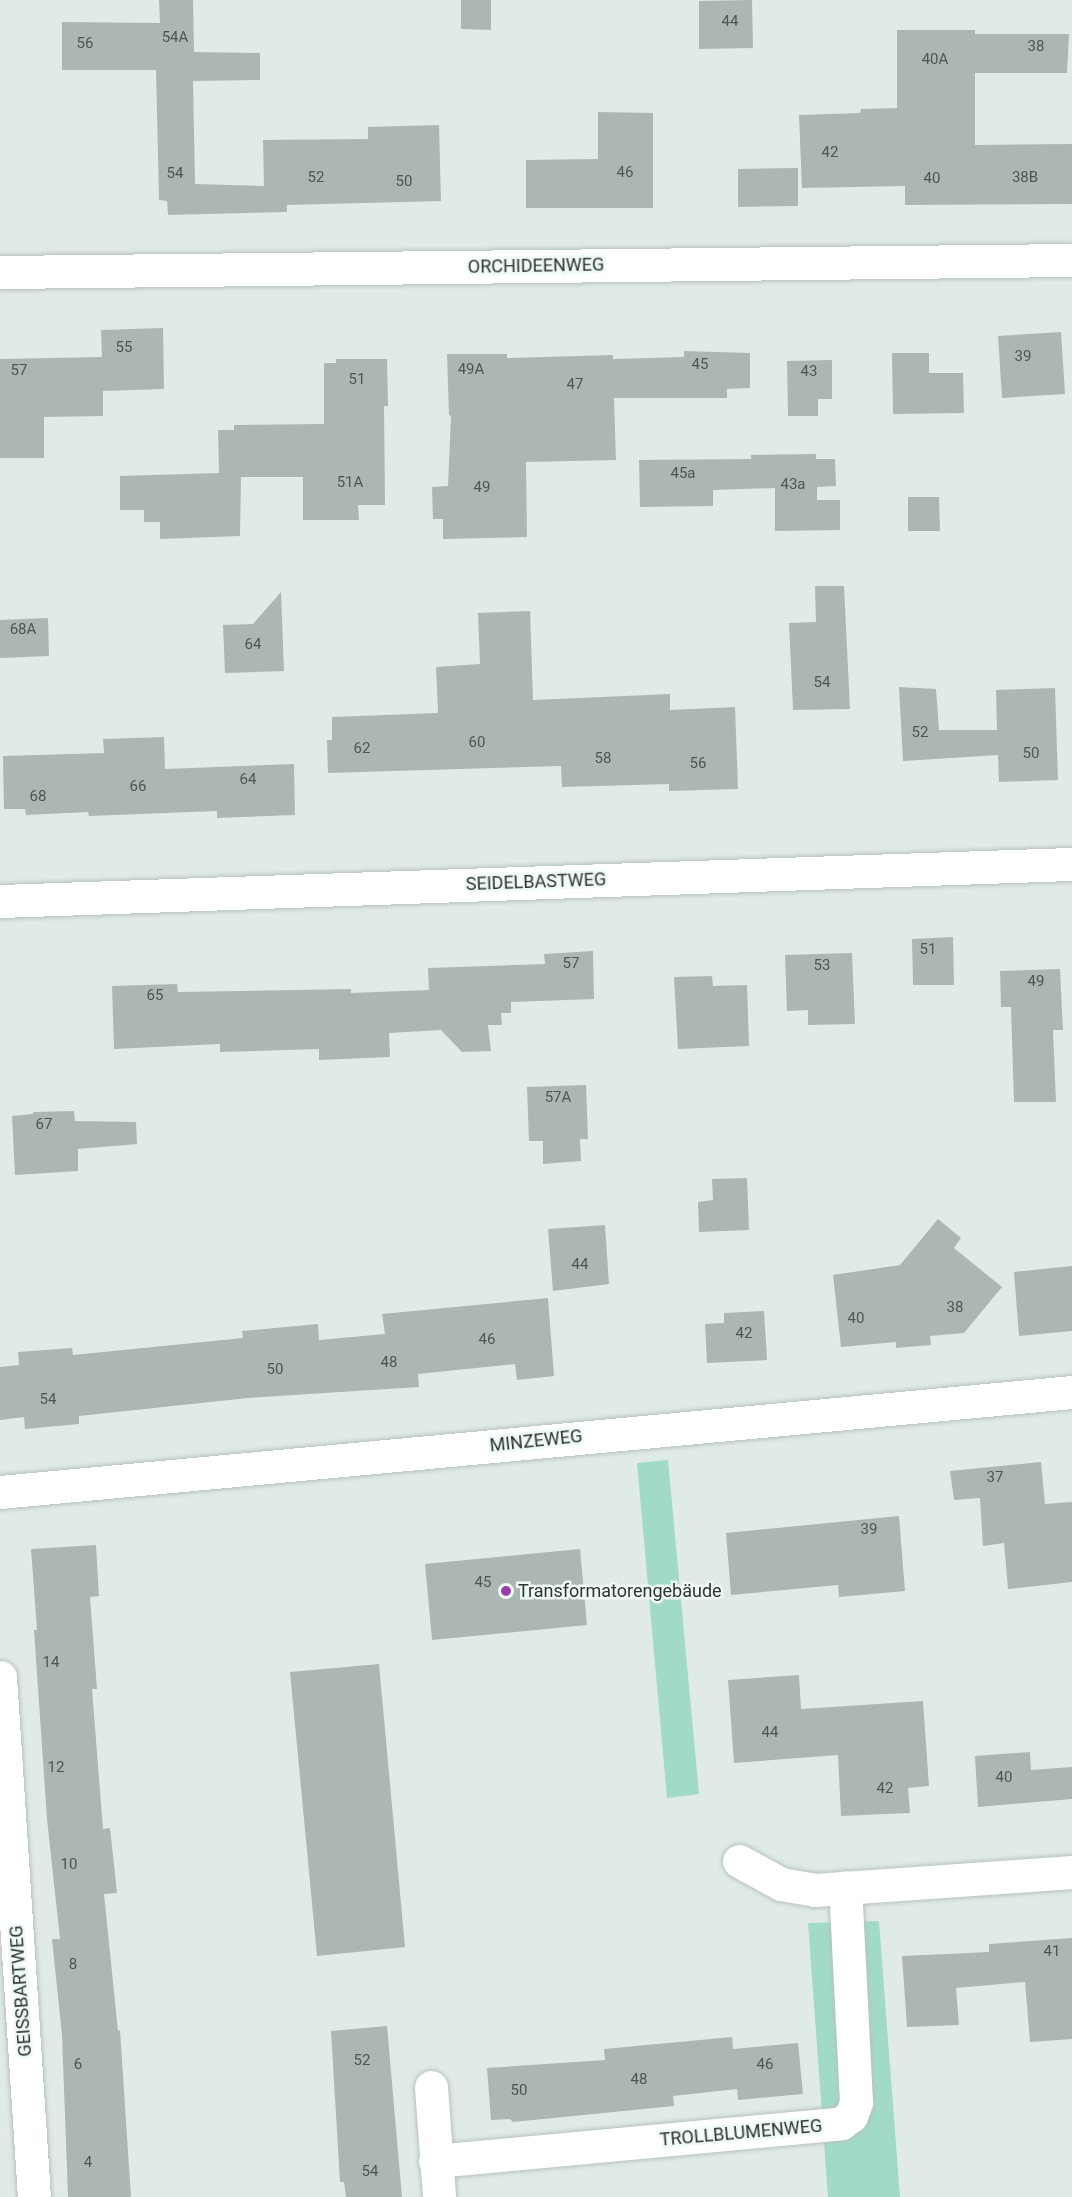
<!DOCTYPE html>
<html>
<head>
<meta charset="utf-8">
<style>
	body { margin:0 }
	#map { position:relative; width:1072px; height:2197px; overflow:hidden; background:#e0ebe7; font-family:Roboto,sans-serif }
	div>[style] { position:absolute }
	.green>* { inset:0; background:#a1dbc7 }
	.building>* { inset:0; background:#acb7b3 }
	.roads { filter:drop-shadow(0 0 2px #b7c2be) drop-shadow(0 0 2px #b7c2be) }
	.minor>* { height:33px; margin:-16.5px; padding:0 16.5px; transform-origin:16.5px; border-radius:16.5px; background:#fff }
	.dots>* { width:16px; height:16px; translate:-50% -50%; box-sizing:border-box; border:3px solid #edf9f4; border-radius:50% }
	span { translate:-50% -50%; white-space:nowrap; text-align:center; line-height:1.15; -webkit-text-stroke:5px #edf9f4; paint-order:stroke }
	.number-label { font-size:15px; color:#4e5552 }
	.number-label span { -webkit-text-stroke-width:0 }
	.street-label { font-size:18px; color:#2f3432 }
	.poi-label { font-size:18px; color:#2f3432 }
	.left { translate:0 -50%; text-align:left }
</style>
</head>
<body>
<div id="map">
	<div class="green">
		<i style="clip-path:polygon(668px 1460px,699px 1794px,667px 1798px,637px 1463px)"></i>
		<i style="clip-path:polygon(879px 1921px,900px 2197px,828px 2197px,808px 1923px)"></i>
	</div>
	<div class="building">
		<i style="clip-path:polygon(159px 0,193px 0,194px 52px,260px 53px,260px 80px,193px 81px,195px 184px,264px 186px,263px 140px,368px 139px,368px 127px,439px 125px,441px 201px,287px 205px,287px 212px,168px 215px,167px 201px,159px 200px,156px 70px,62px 70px,62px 22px,160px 23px)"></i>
		<i style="clip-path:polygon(461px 0,491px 0,491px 30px,461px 29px)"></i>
		<i style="clip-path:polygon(752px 0,753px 48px,699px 49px,699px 1px)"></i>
		<i style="clip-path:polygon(897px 30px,975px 30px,975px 34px,1069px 34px,1067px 73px,975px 73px,975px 145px,1072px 144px,1072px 204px,905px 205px,905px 186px,802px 188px,799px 115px,860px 113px,861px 109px,897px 108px)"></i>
		<i style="clip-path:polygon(598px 112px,653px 113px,653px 208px,526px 208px,526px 160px,598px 159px)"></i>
		<i style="clip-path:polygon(798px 168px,798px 206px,738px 207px,738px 169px)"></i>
		<i style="clip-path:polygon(163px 328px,164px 389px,103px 391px,103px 416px,44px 417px,44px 458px,0 458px,0 359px,102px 357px,101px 330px)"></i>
		<i style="clip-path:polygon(1061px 332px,1065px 394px,1002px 398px,998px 336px)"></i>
		<i style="clip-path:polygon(684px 351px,750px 353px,750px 388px,727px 389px,727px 398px,614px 398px,616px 460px,526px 462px,527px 537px,443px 539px,443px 519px,433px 519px,432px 487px,448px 486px,451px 416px,449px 415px,447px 354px,507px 354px,507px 358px,613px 355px,613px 359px,684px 357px)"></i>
		<i style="clip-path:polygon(892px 353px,929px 353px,929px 373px,963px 373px,964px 413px,893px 414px)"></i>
		<i style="clip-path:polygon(336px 359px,387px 359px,388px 406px,384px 406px,385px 505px,358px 505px,359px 520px,303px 520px,303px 477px,241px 477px,240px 536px,160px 539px,160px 522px,144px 522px,144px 510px,120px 510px,120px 476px,219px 473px,218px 430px,234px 430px,234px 425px,324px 424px,324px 363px,336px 363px)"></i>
		<i style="clip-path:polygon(832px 360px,832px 399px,818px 399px,818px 416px,788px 416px,787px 361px)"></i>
		<i style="clip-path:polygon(816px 454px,816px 459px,835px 459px,836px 486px,817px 487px,817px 500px,840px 500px,840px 530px,775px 531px,775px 488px,713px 490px,713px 506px,640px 507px,639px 460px,751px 459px,751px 455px)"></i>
		<i style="clip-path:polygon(908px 497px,939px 497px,940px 531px,908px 531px)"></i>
		<i style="clip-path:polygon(815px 586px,844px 586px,850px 709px,793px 710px,789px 623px,816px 622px)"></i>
		<i style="clip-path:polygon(281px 592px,284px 671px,225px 673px,223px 625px,253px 624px)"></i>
		<i style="clip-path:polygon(530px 611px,533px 700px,670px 694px,670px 710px,735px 707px,738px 789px,669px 791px,669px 784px,562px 787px,561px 766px,328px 773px,327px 740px,332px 740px,332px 717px,438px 713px,436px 667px,480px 664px,478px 613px)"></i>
		<i style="clip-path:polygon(48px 618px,49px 656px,0 658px,0 620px)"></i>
		<i style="clip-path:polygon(899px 687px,936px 689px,939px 730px,997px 730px,996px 690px,1055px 688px,1058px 780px,999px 782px,998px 755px,903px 761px)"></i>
		<i style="clip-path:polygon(164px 737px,165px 769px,294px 764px,295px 815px,217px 818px,217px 811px,89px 816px,88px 812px,26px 815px,25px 809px,4px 809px,3px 756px,104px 753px,103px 739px)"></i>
		<i style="clip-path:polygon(953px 937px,954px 985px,913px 985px,912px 939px)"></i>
		<i style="clip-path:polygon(593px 951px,594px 999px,511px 1002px,511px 1013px,501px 1013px,502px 1025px,488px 1025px,491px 1051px,462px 1052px,441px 1030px,389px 1033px,390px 1057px,319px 1060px,319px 1049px,220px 1052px,220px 1044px,114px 1049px,112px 986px,177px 984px,178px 992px,351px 989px,351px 993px,429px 990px,428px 968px,545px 964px,544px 954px)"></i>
		<i style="clip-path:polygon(852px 953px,855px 1024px,808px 1025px,808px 1010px,787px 1011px,785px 955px)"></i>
		<i style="clip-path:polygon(1060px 969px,1063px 1030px,1053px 1030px,1056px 1102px,1014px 1102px,1011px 1007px,1001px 1007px,1000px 971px)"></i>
		<i style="clip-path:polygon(712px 976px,713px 986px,747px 985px,749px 1046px,678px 1049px,674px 977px)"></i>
		<i style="clip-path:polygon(586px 1085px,588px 1139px,580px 1139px,581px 1161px,543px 1164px,543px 1141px,529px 1141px,527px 1087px)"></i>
		<i style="clip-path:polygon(74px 1111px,75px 1121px,136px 1122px,137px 1144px,78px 1149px,78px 1171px,15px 1175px,12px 1116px,33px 1114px,33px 1112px)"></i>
		<i style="clip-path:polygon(747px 1178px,749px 1230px,699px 1232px,698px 1202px,713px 1200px,712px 1179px)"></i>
		<i style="clip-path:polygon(938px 1219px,961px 1238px,954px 1248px,1002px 1287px,964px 1333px,930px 1336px,931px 1345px,896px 1348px,896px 1342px,841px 1347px,833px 1275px,900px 1265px)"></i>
		<i style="clip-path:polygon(605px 1225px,609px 1284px,553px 1291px,548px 1229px)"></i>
		<i style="clip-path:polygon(1072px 1266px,1072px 1331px,1019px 1336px,1014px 1272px)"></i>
		<i style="clip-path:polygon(548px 1298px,554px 1376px,517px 1380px,515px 1364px,418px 1374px,419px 1387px,248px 1398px,79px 1416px,79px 1424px,25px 1429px,24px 1417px,0 1420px,0 1367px,19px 1365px,18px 1352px,72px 1348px,73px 1355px,243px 1338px,242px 1331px,318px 1324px,319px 1340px,385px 1334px,382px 1314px)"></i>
		<i style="clip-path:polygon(764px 1311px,767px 1360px,707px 1363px,705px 1324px,724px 1323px,724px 1313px)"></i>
		<i style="clip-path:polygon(1041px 1462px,1045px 1504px,1072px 1502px,1072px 1582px,1008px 1589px,1004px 1543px,983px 1546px,980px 1498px,954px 1500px,950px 1471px)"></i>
		<i style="clip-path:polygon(899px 1516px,905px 1591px,839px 1597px,838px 1585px,731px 1595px,726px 1533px)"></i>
		<i style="clip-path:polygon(96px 1545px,99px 1596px,90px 1597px,97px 1689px,92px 1689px,103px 1829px,110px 1828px,117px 1893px,104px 1894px,118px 2031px,120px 2030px,131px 2197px,68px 2197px,62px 2035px,52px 1939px,60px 1939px,47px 1819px,34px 1630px,37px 1630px,31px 1549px)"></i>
		<i style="clip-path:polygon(580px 1549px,587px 1625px,432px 1640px,425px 1564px)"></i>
		<i style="clip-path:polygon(379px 1664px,405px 1947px,317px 1956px,290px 1672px)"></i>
		<i style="clip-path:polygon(799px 1675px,801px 1709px,923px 1701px,929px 1786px,908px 1788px,910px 1813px,841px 1816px,838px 1755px,734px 1763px,728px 1680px)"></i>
		<i style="clip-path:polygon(1030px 1752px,1031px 1770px,1072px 1767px,1072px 1799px,978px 1807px,975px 1756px)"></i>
		<i style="clip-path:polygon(1072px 1938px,1072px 2039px,1030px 2042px,1025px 1982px,956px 1988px,959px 2025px,907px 2027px,902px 1956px,989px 1952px,989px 1944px)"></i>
		<i style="clip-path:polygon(387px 2026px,402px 2197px,346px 2197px,344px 2182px,340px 2182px,331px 2031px)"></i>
		<i style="clip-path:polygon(732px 2037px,733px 2049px,798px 2043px,803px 2094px,738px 2100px,737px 2089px,673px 2096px,674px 2106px,513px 2122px,510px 2119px,491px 2120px,487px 2068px,605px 2060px,604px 2049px)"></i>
	</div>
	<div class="roads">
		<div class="minor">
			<i style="left:0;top:272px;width:1072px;rotate:-0.64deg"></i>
			<i style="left:0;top:901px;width:1073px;rotate:-1.98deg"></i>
			<i style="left:0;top:1492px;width:1077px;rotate:-5.33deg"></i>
			<i style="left:0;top:1677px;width:521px;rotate:86.26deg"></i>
			<i style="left:739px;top:1861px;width:48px;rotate:28.7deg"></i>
			<i style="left:781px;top:1884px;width:35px;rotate:10deg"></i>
			<i style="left:815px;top:1890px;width:258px;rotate:-4deg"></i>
			<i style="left:431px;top:2087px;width:110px;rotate:85.8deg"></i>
			<i style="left:435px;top:2161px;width:408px;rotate:-5.3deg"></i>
			<i style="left:841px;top:2123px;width:12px;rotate:-35deg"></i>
			<i style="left:851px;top:2116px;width:15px;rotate:-70deg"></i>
			<i style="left:856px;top:2102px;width:215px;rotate:-92.9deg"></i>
		</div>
	</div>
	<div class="dots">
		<i style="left:506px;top:1591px;background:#993ea9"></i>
	</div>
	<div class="number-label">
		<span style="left:730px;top:22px">44</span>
		<span style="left:175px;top:38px">54A</span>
		<span style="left:85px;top:44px">56</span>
		<span style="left:1036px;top:47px">38</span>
		<span style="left:935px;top:60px">40A</span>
		<span style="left:830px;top:153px">42</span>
		<span style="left:625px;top:173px">46</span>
		<span style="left:175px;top:174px">54</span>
		<span style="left:316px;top:178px">52</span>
		<span style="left:1025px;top:178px">38B</span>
		<span style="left:932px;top:179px">40</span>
		<span style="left:404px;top:182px">50</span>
		<span style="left:124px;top:348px">55</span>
		<span style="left:1023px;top:357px">39</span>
		<span style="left:700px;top:365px">45</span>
		<span style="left:471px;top:370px">49A</span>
		<span style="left:19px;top:371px">57</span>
		<span style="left:809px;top:372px">43</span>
		<span style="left:357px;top:380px">51</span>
		<span style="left:575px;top:385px">47</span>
		<span style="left:683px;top:474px">45a</span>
		<span style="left:350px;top:483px">51A</span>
		<span style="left:793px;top:485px">43a</span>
		<span style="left:482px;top:488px">49</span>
		<span style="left:23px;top:630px">68A</span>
		<span style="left:253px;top:645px">64</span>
		<span style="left:822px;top:683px">54</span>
		<span style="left:920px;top:733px">52</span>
		<span style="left:477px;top:743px">60</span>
		<span style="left:362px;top:749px">62</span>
		<span style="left:1031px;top:754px">50</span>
		<span style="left:603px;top:759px">58</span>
		<span style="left:698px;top:764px">56</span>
		<span style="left:248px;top:780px">64</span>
		<span style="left:138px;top:787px">66</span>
		<span style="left:38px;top:797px">68</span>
		<span style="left:928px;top:950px">51</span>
		<span style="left:571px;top:964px">57</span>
		<span style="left:822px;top:966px">53</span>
		<span style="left:1036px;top:982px">49</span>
		<span style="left:155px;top:996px">65</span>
		<span style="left:558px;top:1098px">57A</span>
		<span style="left:44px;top:1125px">67</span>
		<span style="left:580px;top:1265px">44</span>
		<span style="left:955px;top:1308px">38</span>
		<span style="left:856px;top:1319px">40</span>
		<span style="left:744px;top:1334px">42</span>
		<span style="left:487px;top:1340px">46</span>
		<span style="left:389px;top:1363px">48</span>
		<span style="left:275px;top:1370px">50</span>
		<span style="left:48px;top:1400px">54</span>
		<span style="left:995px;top:1478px">37</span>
		<span style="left:869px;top:1530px">39</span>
		<span style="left:483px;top:1583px">45</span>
		<span style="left:51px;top:1663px">14</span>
		<span style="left:770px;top:1733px">44</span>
		<span style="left:56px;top:1768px">12</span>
		<span style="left:1004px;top:1778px">40</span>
		<span style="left:885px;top:1789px">42</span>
		<span style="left:69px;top:1865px">10</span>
		<span style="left:1052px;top:1952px">41</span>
		<span style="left:73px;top:1965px">8</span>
		<span style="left:362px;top:2061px">52</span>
		<span style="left:78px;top:2065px">6</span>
		<span style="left:765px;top:2065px">46</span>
		<span style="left:639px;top:2080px">48</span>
		<span style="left:519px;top:2091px">50</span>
		<span style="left:88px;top:2163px">4</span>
		<span style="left:370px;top:2172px">54</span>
	</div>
	<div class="street-label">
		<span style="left:536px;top:266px;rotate:-1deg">ORCHIDEENWEG</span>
		<span style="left:536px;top:882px;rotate:-2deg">SEIDELBASTWEG</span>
		<span style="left:536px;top:1441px;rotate:-6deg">MINZEWEG</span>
		<span style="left:21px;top:1991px;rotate:-94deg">GEISSBARTWEG</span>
		<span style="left:741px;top:2133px;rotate:-5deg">TROLLBLUMENWEG</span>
	</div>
	<div class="poi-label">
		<span class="left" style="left:518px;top:1591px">Transformatorengebäude</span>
	</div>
</div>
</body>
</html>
